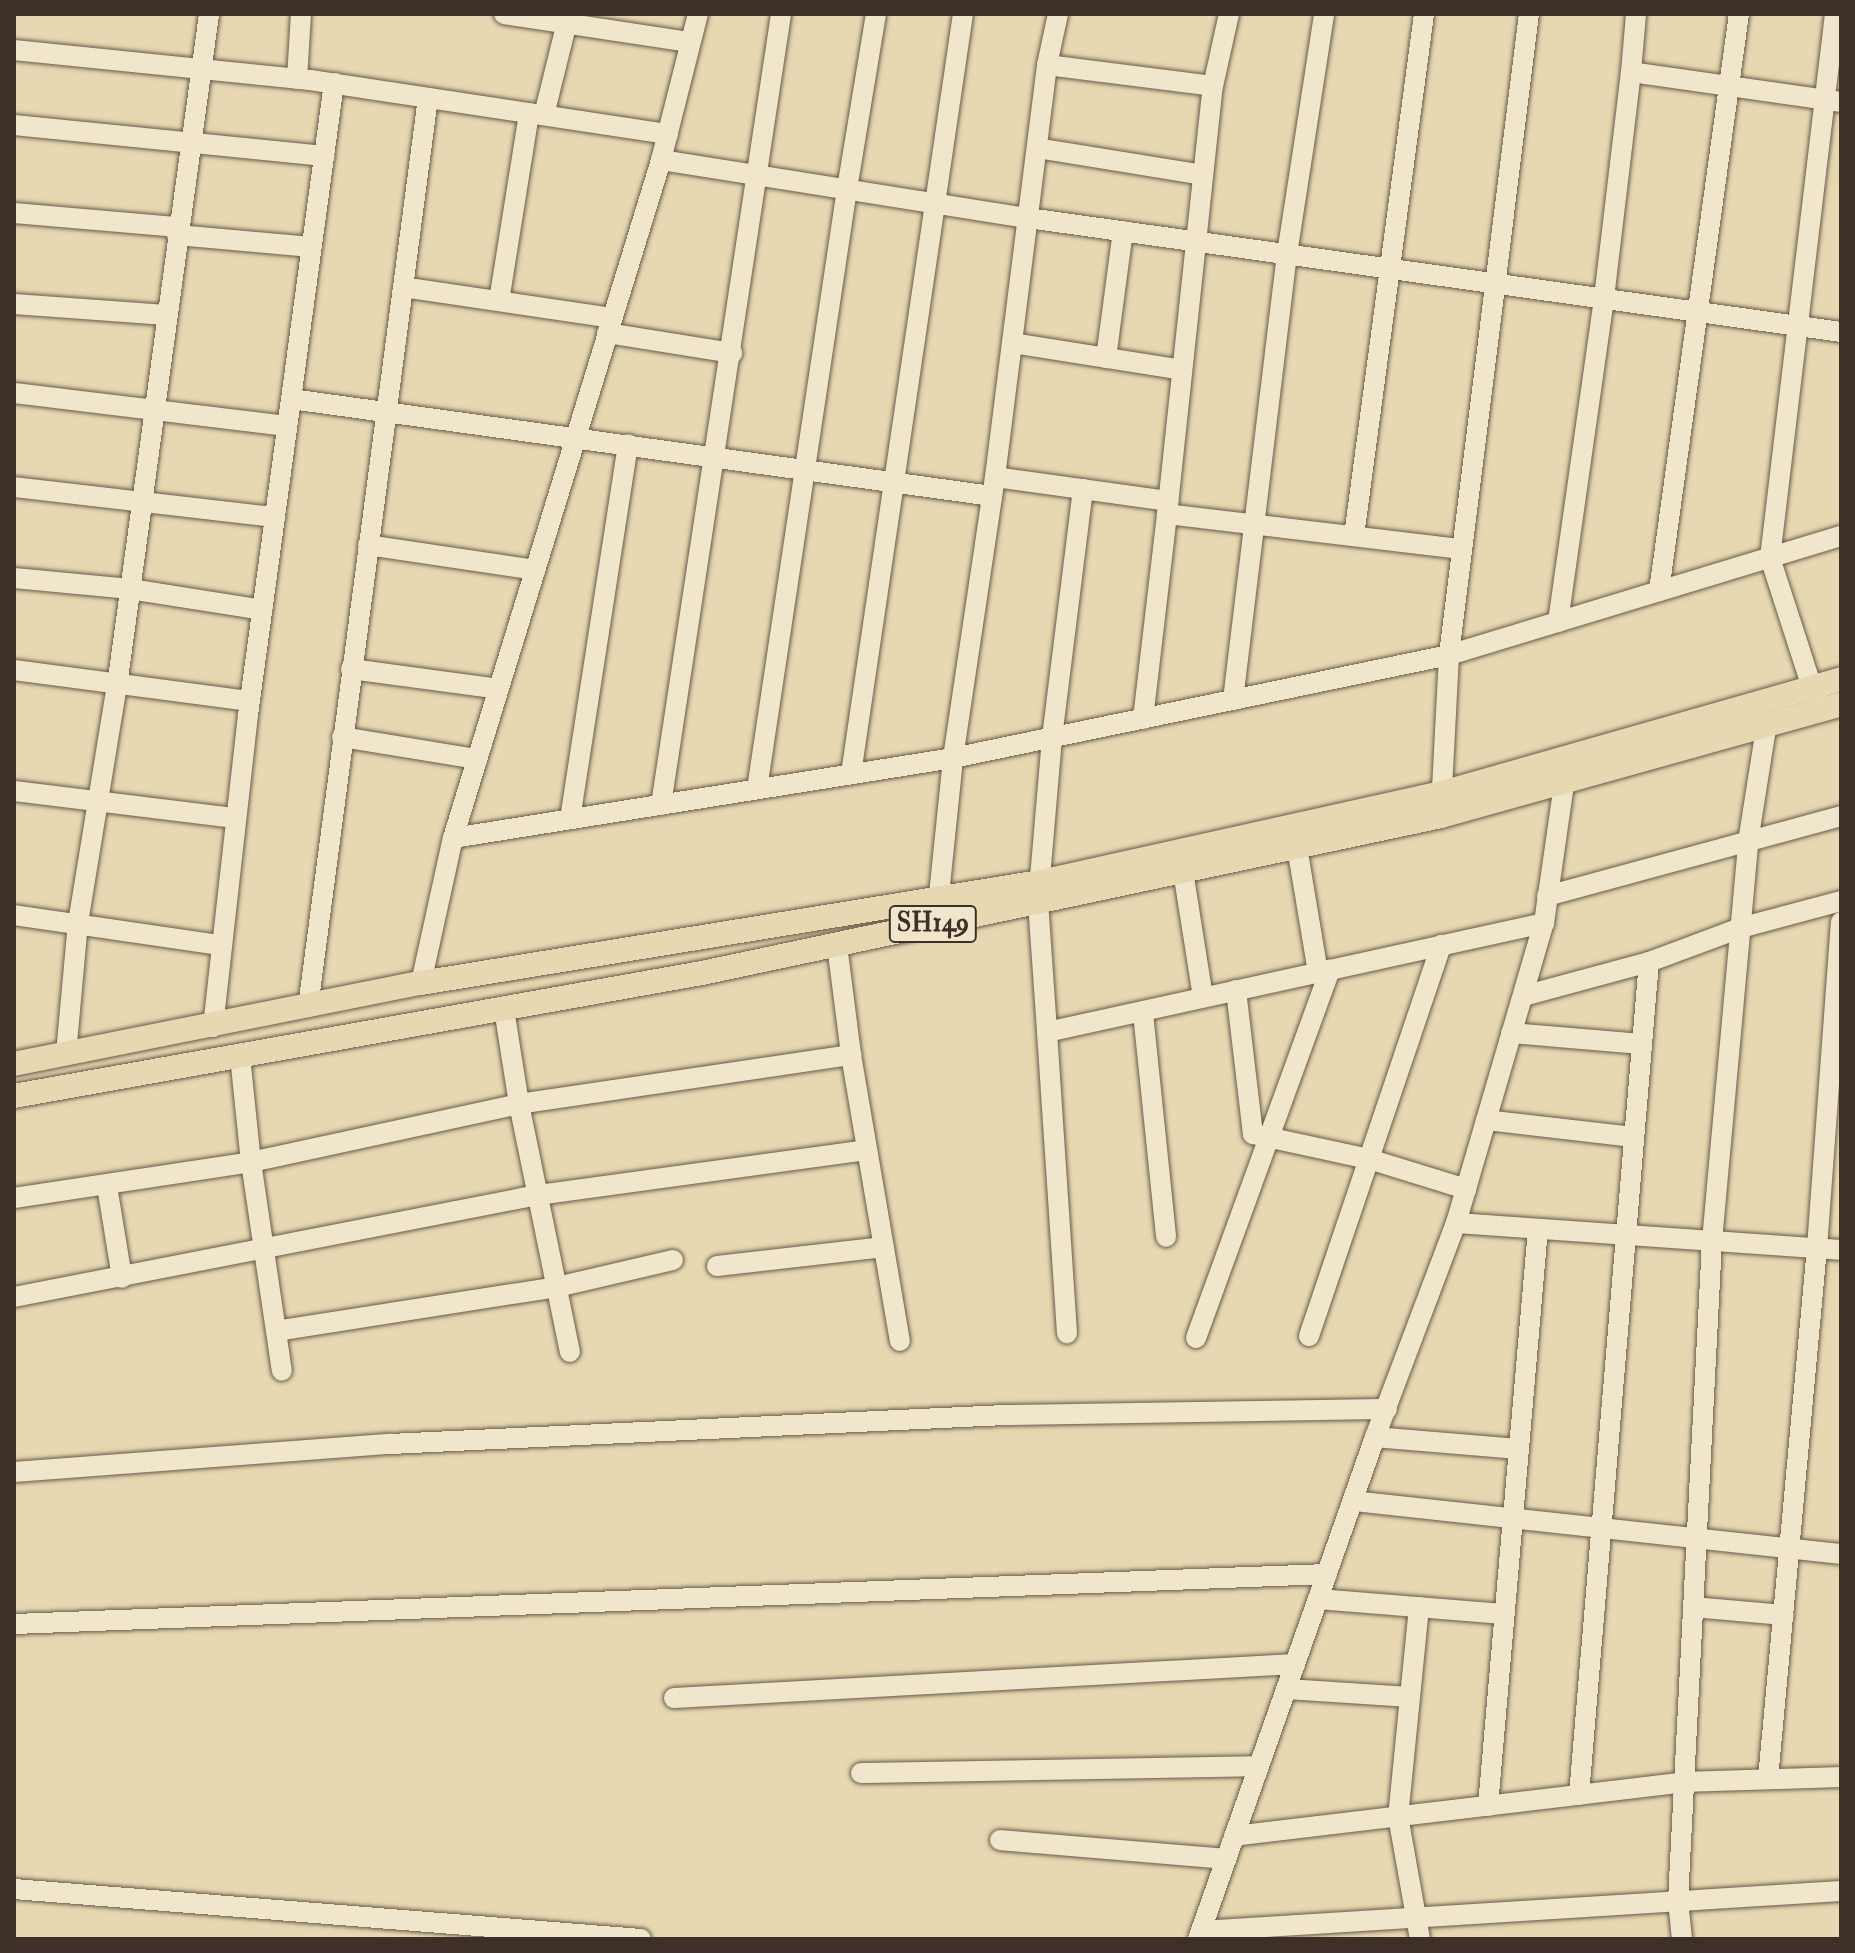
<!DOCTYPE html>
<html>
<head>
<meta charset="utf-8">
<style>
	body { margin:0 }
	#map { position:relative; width:1855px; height:1953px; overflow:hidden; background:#e8d8b1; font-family:"IM FELL Double Pica",serif }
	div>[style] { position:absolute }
	.roads { filter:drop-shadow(0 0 2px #675a4a) drop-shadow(0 0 2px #675a4a) }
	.minor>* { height:20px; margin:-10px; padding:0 10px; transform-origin:10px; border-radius:10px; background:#f0e6cc }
	.major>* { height:24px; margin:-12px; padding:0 12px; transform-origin:12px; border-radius:12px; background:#e8d8b1 }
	span { translate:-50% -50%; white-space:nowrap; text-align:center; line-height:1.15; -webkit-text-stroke:6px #f0e6cc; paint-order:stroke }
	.shield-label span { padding:2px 6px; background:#f0e6cc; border:2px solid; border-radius:6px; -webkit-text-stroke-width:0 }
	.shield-label { font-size:26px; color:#3c3028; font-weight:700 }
	.frame { position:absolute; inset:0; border:16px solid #3c3028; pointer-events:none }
</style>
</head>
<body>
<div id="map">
	<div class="roads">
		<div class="minor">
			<i style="left:504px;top:14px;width:188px;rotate:8.6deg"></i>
			<i style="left:1636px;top:14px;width:58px;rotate:94.9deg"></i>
			<i style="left:1631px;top:72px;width:212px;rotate:8.1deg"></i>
			<i style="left:14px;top:50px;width:298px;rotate:5.8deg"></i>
			<i style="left:310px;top:80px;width:362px;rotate:8.6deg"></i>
			<i style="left:1047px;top:65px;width:167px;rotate:7.2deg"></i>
			<i style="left:297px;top:79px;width:65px;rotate:-86.5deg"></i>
			<i style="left:544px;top:115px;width:104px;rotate:-76.1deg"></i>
			<i style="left:14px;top:125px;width:312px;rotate:5.7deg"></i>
			<i style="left:1037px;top:148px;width:168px;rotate:9.2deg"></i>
			<i style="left:661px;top:160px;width:372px;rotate:9deg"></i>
			<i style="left:1028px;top:218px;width:821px;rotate:7.98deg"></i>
			<i style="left:14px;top:213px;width:165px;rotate:4.9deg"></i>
			<i style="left:177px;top:235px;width:135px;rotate:5.1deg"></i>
			<i style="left:403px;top:287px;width:211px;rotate:8.4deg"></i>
			<i style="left:499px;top:301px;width:190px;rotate:-80.9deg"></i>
			<i style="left:14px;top:304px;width:153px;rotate:4.1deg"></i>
			<i style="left:607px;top:333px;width:127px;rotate:9.1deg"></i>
			<i style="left:1012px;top:343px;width:172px;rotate:9deg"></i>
			<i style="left:1106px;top:358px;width:128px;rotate:-82.4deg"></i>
			<i style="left:14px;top:393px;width:275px;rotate:6.9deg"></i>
			<i style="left:291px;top:399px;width:708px;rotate:7.88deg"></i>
			<i style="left:995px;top:477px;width:175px;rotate:7.9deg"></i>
			<i style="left:14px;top:487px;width:263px;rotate:6.6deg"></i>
			<i style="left:1083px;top:489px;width:251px;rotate:97.1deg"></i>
			<i style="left:1052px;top:738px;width:165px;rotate:94.9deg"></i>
			<i style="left:1038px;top:902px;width:130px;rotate:86deg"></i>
			<i style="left:1047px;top:1032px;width:509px;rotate:-12.37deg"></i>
			<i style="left:1167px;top:514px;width:430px;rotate:-83.9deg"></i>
			<i style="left:1213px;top:86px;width:74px;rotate:-77.5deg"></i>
			<i style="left:1354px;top:536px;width:527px;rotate:-82.36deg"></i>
			<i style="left:368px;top:545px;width:169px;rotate:8.5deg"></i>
			<i style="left:14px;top:578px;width:117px;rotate:5.4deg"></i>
			<i style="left:130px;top:589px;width:134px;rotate:9deg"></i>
			<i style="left:1659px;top:591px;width:583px;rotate:-82.11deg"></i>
			<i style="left:1558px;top:622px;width:327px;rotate:-81.9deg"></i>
			<i style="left:1604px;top:298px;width:228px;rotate:-83.2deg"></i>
			<i style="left:351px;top:669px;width:149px;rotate:7.7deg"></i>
			<i style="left:14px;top:670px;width:238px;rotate:7.5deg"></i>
			<i style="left:1233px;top:700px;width:449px;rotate:-83.1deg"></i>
			<i style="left:1287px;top:254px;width:243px;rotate:-81.2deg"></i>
			<i style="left:1816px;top:700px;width:149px;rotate:-107.9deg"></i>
			<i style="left:1770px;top:558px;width:548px;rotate:-83.19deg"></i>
			<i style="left:1143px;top:719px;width:206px;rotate:-83.3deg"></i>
			<i style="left:1167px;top:514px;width:297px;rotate:6.8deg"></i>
			<i style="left:342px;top:737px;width:137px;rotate:9.3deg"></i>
			<i style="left:851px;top:774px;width:768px;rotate:-81.62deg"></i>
			<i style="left:757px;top:789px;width:607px;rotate:-81.47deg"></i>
			<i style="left:847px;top:189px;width:177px;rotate:-80.6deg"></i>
			<i style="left:14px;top:791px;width:223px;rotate:7deg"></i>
			<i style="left:661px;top:805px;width:800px;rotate:-81.37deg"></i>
			<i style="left:1441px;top:808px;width:153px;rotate:-87deg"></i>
			<i style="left:1449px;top:655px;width:646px;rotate:-82.89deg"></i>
			<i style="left:570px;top:819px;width:379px;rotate:-81.2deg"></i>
			<i style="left:453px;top:838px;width:506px;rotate:-9.09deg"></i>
			<i style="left:953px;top:758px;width:507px;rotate:-11.73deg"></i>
			<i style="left:1449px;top:655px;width:410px;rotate:-16.9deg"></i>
			<i style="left:1297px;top:847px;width:127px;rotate:80.5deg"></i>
			<i style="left:1183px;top:871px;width:128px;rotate:81deg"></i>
			<i style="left:1547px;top:896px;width:305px;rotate:-15.2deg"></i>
			<i style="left:937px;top:914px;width:157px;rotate:-84.1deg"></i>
			<i style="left:953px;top:758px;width:284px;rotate:-81.5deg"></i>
			<i style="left:995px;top:477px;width:415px;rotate:-82.8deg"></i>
			<i style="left:1047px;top:65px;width:52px;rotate:-77.8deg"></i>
			<i style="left:14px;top:915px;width:207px;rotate:8.3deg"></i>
			<i style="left:837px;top:945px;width:111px;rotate:82.7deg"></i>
			<i style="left:851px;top:1055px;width:290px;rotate:80.3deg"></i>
			<i style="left:421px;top:983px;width:148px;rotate:-77.6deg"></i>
			<i style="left:453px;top:838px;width:709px;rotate:-72.94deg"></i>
			<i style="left:661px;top:160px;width:151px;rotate:-75.8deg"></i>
			<i style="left:1236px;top:990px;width:145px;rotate:83.3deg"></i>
			<i style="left:1253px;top:1134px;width:119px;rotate:12.2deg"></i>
			<i style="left:1369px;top:1159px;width:102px;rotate:17.2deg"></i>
			<i style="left:1523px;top:996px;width:131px;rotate:-15.1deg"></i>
			<i style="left:308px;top:1007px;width:917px;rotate:-82.48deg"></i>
			<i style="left:504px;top:1009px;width:96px;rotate:81deg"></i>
			<i style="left:519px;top:1104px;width:253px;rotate:78.4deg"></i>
			<i style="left:1143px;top:1013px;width:225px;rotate:84.1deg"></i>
			<i style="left:213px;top:1027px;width:314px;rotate:-83.6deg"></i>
			<i style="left:248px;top:715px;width:638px;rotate:-82.25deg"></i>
			<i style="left:1047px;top:1032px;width:302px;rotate:86.2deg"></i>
			<i style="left:1511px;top:1033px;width:131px;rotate:4.8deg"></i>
			<i style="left:66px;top:1054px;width:132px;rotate:-84.8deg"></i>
			<i style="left:78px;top:923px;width:240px;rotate:-80.7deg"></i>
			<i style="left:117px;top:686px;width:678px;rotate:-82.2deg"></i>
			<i style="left:240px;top:1056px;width:107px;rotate:84.1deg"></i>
			<i style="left:251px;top:1162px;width:211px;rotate:81.6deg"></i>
			<i style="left:1486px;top:1120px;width:149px;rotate:6.6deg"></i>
			<i style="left:107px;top:1186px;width:93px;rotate:80.7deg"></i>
			<i style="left:14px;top:1198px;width:240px;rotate:-8.6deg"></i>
			<i style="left:251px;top:1162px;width:274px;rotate:-12.2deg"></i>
			<i style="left:519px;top:1104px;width:336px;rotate:-8.4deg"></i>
			<i style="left:1456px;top:1223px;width:386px;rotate:4deg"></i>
			<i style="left:717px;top:1266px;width:168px;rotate:-6.5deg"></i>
			<i style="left:14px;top:1297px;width:534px;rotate:-11.02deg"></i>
			<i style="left:538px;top:1195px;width:332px;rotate:-7.8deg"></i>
			<i style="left:276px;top:1331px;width:284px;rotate:-8.9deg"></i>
			<i style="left:557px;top:1287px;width:119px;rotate:-13.1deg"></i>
			<i style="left:1309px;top:1336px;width:413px;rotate:-71.3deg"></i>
			<i style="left:1196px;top:1338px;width:392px;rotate:-70deg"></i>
			<i style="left:1375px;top:1437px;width:143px;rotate:4.8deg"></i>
			<i style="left:14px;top:1472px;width:377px;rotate:-4.3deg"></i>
			<i style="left:390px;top:1444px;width:617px;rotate:-2.7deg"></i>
			<i style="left:1006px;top:1415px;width:381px;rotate:-0.9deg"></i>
			<i style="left:1353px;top:1501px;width:491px;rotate:6.2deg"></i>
			<i style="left:1318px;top:1599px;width:186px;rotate:4.6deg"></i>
			<i style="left:1419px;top:1607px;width:210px;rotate:95.7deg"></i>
			<i style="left:1398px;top:1816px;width:125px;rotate:79.9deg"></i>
			<i style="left:1693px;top:1607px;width:91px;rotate:5deg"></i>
			<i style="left:14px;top:1624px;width:1314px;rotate:-2.18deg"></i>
			<i style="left:1287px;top:1689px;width:123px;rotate:3.7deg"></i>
			<i style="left:674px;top:1698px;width:622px;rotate:-3.13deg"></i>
			<i style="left:861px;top:1773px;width:398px;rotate:-1deg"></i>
			<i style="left:1768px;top:1779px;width:533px;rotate:-84.73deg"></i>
			<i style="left:1817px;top:1248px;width:327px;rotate:-85.8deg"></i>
			<i style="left:1579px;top:1795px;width:836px;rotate:-85.2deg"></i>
			<i style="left:1649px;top:962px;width:97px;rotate:-20.5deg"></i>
			<i style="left:1740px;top:928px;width:105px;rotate:-15deg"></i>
			<i style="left:1488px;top:1806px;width:579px;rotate:-85.05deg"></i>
			<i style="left:1234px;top:1836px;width:453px;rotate:-6.8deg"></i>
			<i style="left:1684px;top:1782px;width:157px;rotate:-1.8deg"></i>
			<i style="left:1000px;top:1840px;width:227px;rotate:4.8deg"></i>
			<i style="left:14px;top:1889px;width:629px;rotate:4.56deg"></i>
			<i style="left:1201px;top:1931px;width:641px;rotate:-3.58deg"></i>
			<i style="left:1198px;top:1939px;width:532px;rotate:-70.58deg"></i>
			<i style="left:1375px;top:1437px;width:229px;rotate:-69.3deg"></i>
			<i style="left:1456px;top:1223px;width:313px;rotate:-73.7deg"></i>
			<i style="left:1544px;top:923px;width:140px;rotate:-81.8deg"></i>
			<i style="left:1682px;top:1939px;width:38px;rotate:-96deg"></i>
			<i style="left:1678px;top:1901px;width:661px;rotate:-87.05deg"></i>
			<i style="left:1712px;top:1241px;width:401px;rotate:-84.8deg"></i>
			<i style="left:1748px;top:842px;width:115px;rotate:-81deg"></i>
		</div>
		<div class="major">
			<i style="left:14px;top:1064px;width:415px;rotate:-11.3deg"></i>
			<i style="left:421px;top:983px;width:627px;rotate:-9.27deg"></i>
			<i style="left:1040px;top:882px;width:412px;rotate:-12.5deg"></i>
			<i style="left:1442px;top:793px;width:415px;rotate:-15.9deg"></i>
			<i style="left:14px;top:1096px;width:699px;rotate:-10.14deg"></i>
			<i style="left:702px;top:973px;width:755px;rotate:-11.99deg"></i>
			<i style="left:1441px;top:816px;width:415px;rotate:-15.6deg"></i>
		</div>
	</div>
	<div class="shield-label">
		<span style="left:933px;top:924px">SH149</span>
	</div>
	<div class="frame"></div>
</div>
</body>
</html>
